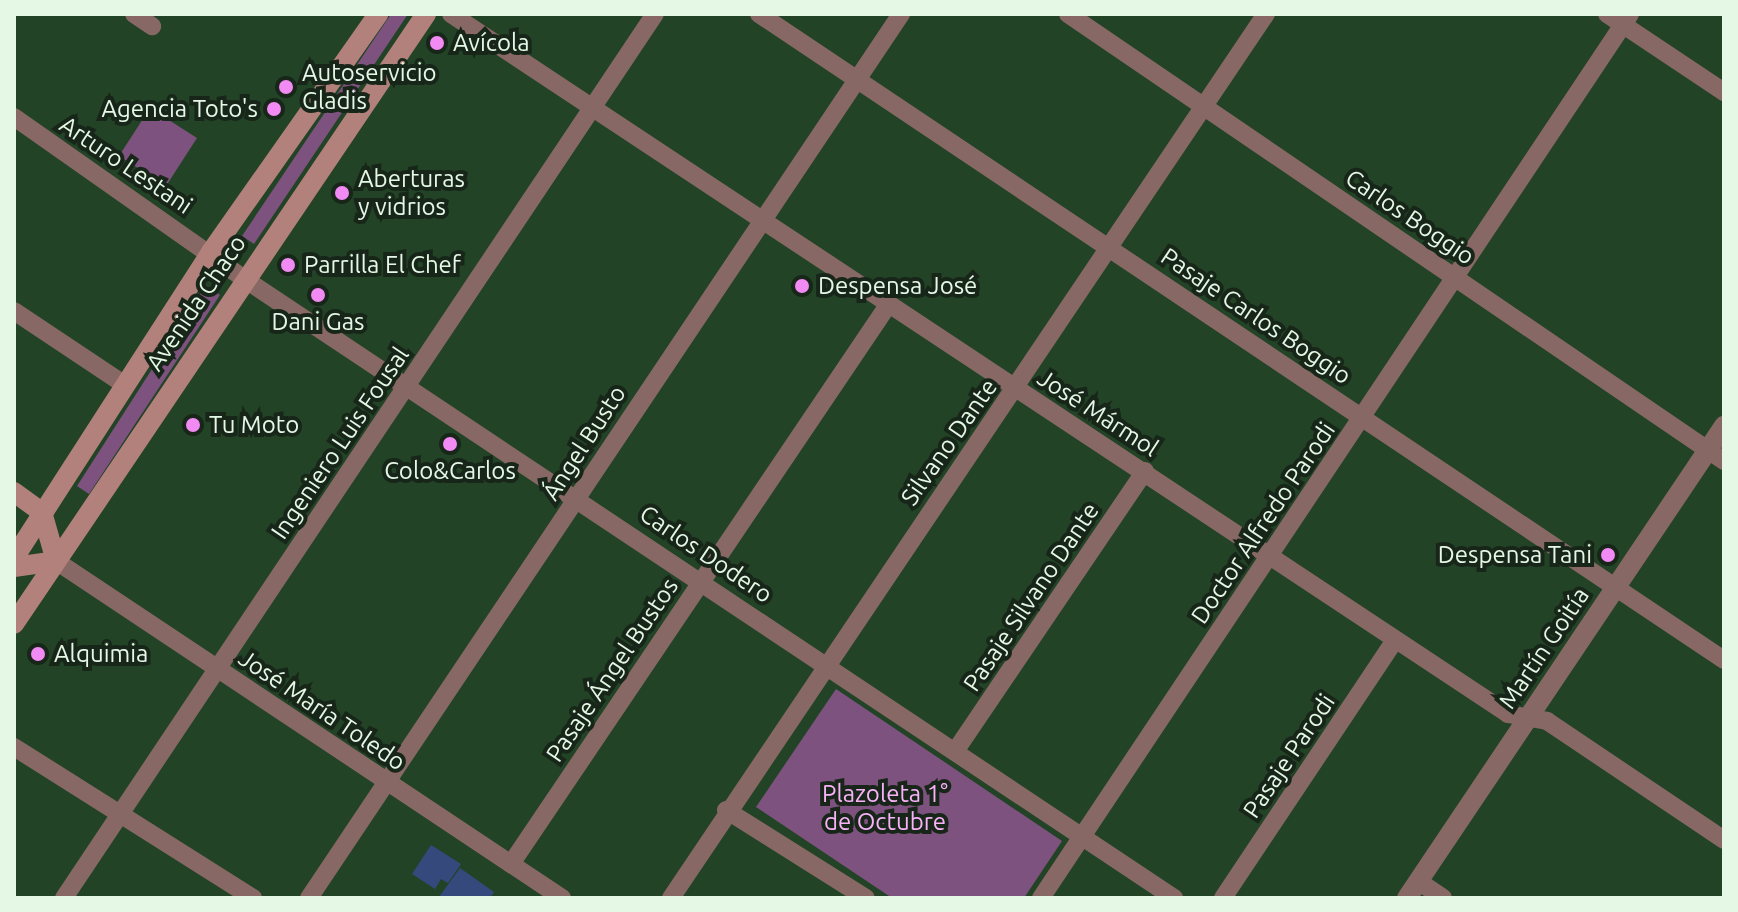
<!DOCTYPE html>
<html>
<head>
<meta charset="utf-8">
<style>
	body { margin:0 }
	#map { position:relative; width:1738px; height:912px; overflow:hidden; background:#224326; font-family:Ubuntu,sans-serif }
	div>[style] { position:absolute }
	.green>* { inset:0; background:#7e527e }
	.building>* { inset:0; background:#35497d }
	.minor>* { height:18px; margin:-9px; padding:0 9px; transform-origin:9px; border-radius:9px; background:#876864 }
	.tertiary>* { height:20px; margin:-10px; padding:0 10px; transform-origin:10px; border-radius:10px; background:#876864 }
	.secondary>* { height:20px; margin:-10px; padding:0 10px; transform-origin:10px; border-radius:10px; background:#b2817b }
	.dots>* { width:22px; height:22px; translate:-50% -50%; box-sizing:border-box; border:4px solid #172619; border-radius:50% }
	span { translate:-50% -50%; white-space:nowrap; text-align:center; line-height:1.15; -webkit-text-stroke:8px #172619; paint-order:stroke }
	.poi-label { font-size:24px; color:#e5f8e6 }
	.left { translate:0 -50%; text-align:left }
	.right { translate:-100% -50%; text-align:right }
	.street-label { font-size:24px; color:#e5f8e6 }
	.park-label { font-size:24px; color:#f8b2f8 }
	.frame { position:absolute; inset:0; border:16px solid #e5f8e6; pointer-events:none }
</style>
</head>
<body>
<div id="map">
	<div class="green">
		<i style="clip-path:polygon(391px 14px,408px 14px,254px 244px,242px 236px)"></i>
		<i style="clip-path:polygon(150px 108px,197px 138px,166px 186px,119px 156px)"></i>
		<i style="clip-path:polygon(206px 285px,220px 295px,89px 494px,77px 486px)"></i>
		<i style="clip-path:polygon(836px 689px,1062px 841px,1024px 898px,892px 898px,756px 807px)"></i>
	</div>
	<div class="building">
		<i style="clip-path:polygon(431px 845px,461px 864px,448px 883px,441px 879px,435px 889px,412px 874px)"></i>
		<i style="clip-path:polygon(460px 868px,494px 892px,490px 898px,439px 897px)"></i>
	</div>
	<div class="minor">
		<i style="left:134px;top:14px;width:22px;rotate:34deg"></i>
		<i style="left:451px;top:14px;width:1268px;rotate:33.51deg"></i>
		<i style="left:1508px;top:714px;width:40px;rotate:10deg"></i>
		<i style="left:1547px;top:721px;width:213px;rotate:33.9deg"></i>
		<i style="left:759px;top:14px;width:1161px;rotate:33.8deg"></i>
		<i style="left:1068px;top:14px;width:794px;rotate:34.27deg"></i>
		<i style="left:1607px;top:14px;width:141px;rotate:33.7deg"></i>
		<i style="left:14px;top:117px;width:280px;rotate:35.1deg"></i>
		<i style="left:243px;top:278px;width:1119px;rotate:33.66deg"></i>
		<i style="left:14px;top:311px;width:133px;rotate:33.7deg"></i>
		<i style="left:56px;top:561px;width:608px;rotate:33.66deg"></i>
		<i style="left:14px;top:747px;width:283px;rotate:32.3deg"></i>
		<i style="left:956px;top:750px;width:337px;rotate:-55.9deg"></i>
		<i style="left:726px;top:810px;width:165px;rotate:32.2deg"></i>
		<i style="left:511px;top:864px;width:674px;rotate:-56deg"></i>
		<i style="left:1418px;top:881px;width:30px;rotate:34deg"></i>
		<i style="left:64px;top:898px;width:1063px;rotate:-56.24deg"></i>
		<i style="left:309px;top:898px;width:1064px;rotate:-56.19deg"></i>
		<i style="left:671px;top:898px;width:1066px;rotate:-56.06deg"></i>
		<i style="left:1041px;top:898px;width:1062px;rotate:-56.32deg"></i>
		<i style="left:1223px;top:898px;width:310px;rotate:-56.3deg"></i>
	</div>
	<div class="tertiary">
		<i style="left:1407px;top:898px;width:569px;rotate:-56.11deg"></i>
	</div>
	<div class="secondary">
		<i style="left:14px;top:492px;width:34px;rotate:36deg"></i>
		<i style="left:42px;top:512px;width:51px;rotate:74.1deg"></i>
		<i style="left:14px;top:558px;width:364px;rotate:-57.2deg"></i>
		<i style="left:211px;top:252px;width:291px;rotate:-54.9deg"></i>
		<i style="left:14px;top:567px;width:42px;rotate:-8.1deg"></i>
		<i style="left:14px;top:624px;width:736px;rotate:-55.96deg"></i>
	</div>
	<div class="dots">
		<i style="left:437px;top:43px;background:#f28af3"></i>
		<i style="left:286px;top:87px;background:#f28af3"></i>
		<i style="left:274px;top:109px;background:#f28af3"></i>
		<i style="left:342px;top:193px;background:#f28af3"></i>
		<i style="left:288px;top:265px;background:#f28af3"></i>
		<i style="left:802px;top:286px;background:#f28af3"></i>
		<i style="left:318px;top:295px;background:#f28af3"></i>
		<i style="left:193px;top:425px;background:#f28af3"></i>
		<i style="left:450px;top:444px;background:#f28af3"></i>
		<i style="left:1608px;top:555px;background:#f28af3"></i>
		<i style="left:38px;top:654px;background:#f28af3"></i>
	</div>
	<div class="poi-label">
		<span class="left" style="left:453px;top:43px">Avícola</span>
		<span class="left" style="left:302px;top:87px">Autoservicio<br>Gladis</span>
		<span class="right" style="left:258px;top:109px">Agencia Toto's</span>
		<span class="left" style="left:358px;top:193px">Aberturas<br>y vidrios</span>
		<span class="left" style="left:304px;top:265px">Parrilla El Chef</span>
		<span class="left" style="left:818px;top:286px">Despensa José</span>
		<span style="left:318px;top:322px">Dani Gas</span>
		<span class="left" style="left:209px;top:425px">Tu Moto</span>
		<span style="left:450px;top:471px">Colo&amp;Carlos</span>
		<span class="right" style="left:1592px;top:555px">Despensa Tani</span>
		<span class="left" style="left:54px;top:654px">Alquimia</span>
	</div>
	<div class="street-label">
		<span style="left:126px;top:165px;rotate:34deg">Arturo Lestani</span>
		<span style="left:1410px;top:217px;rotate:34deg">Carlos Boggio</span>
		<span style="left:196px;top:303px;rotate:-56deg">Avenida Chaco</span>
		<span style="left:1256px;top:316px;rotate:34deg">Pasaje Carlos Boggio</span>
		<span style="left:1098px;top:413px;rotate:33deg">José Mármol</span>
		<span style="left:949px;top:442px;rotate:-55deg">Silvano Dante</span>
		<span style="left:340px;top:443px;rotate:-56deg">Ingeniero Luis Fousal</span>
		<span style="left:584px;top:443px;rotate:-57deg">Ángel Busto</span>
		<span style="left:1263px;top:523px;rotate:-56deg">Doctor Alfredo Parodi</span>
		<span style="left:706px;top:554px;rotate:34deg">Carlos Dodero</span>
		<span style="left:1031px;top:597px;rotate:-56deg">Pasaje Silvano Dante</span>
		<span style="left:1544px;top:648px;rotate:-56deg">Martín Goitía</span>
		<span style="left:612px;top:670px;rotate:-56deg">Pasaje Ángel Bustos</span>
		<span style="left:322px;top:710px;rotate:34deg">José María Toledo</span>
		<span style="left:1289px;top:756px;rotate:-56deg">Pasaje Parodi</span>
	</div>
	<div class="park-label">
		<span style="left:885px;top:808px">Plazoleta 1°<br>de Octubre</span>
	</div>
	<div class="frame"></div>
</div>
</body>
</html>
